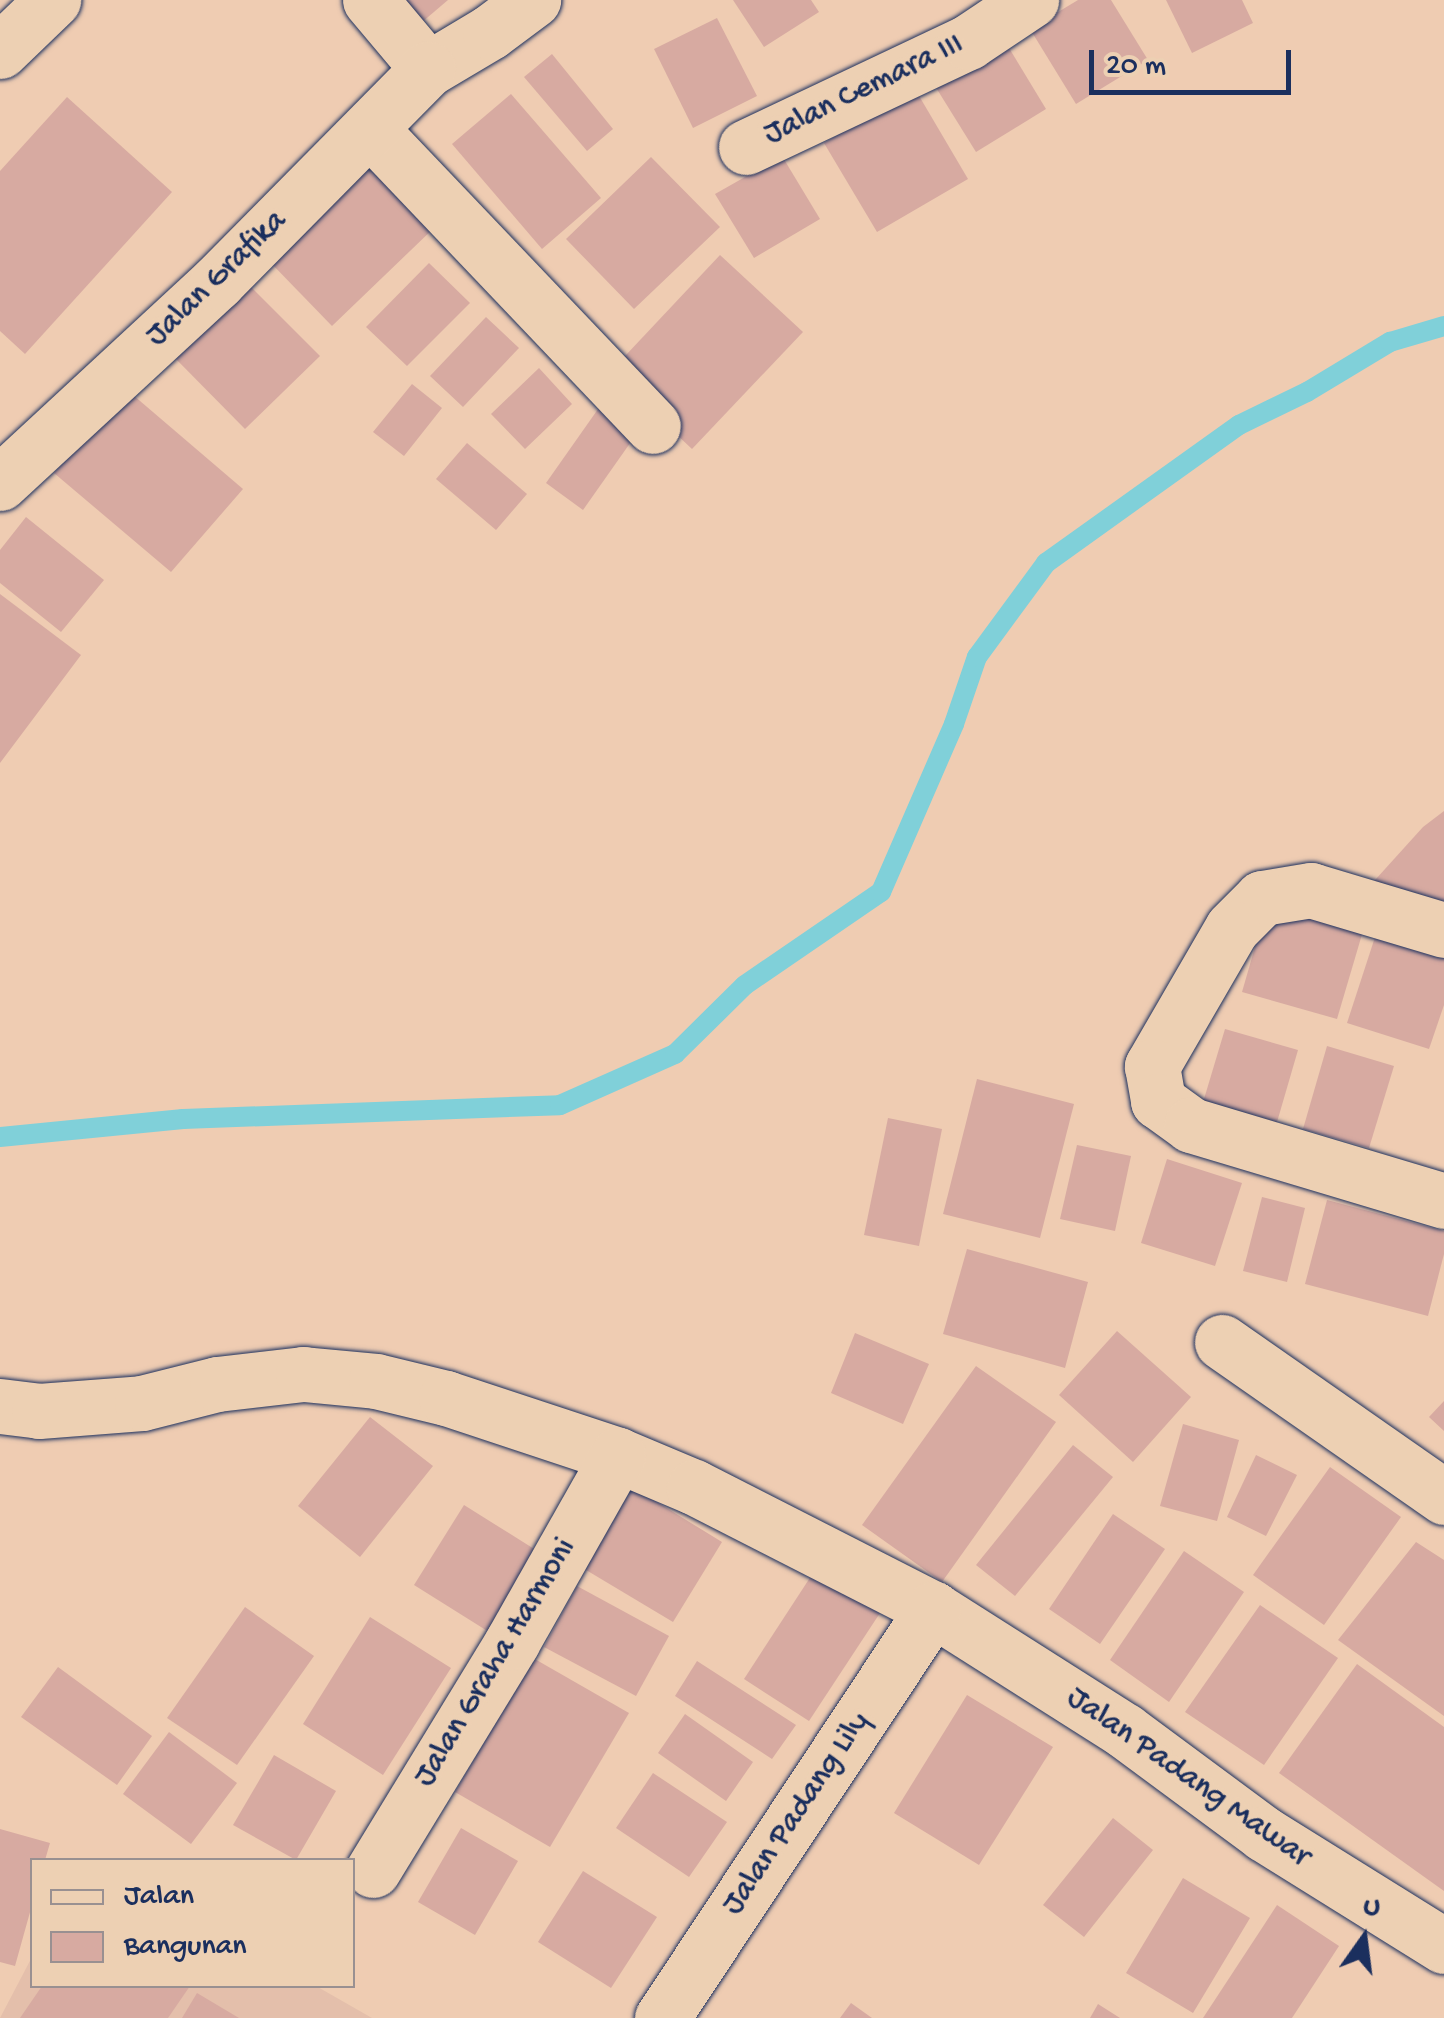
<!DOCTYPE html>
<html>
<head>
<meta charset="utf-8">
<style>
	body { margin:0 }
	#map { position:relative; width:1444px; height:2018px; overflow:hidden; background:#efccb2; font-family:"Gochi Hand",sans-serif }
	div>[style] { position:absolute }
	.built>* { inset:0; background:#e4bfab }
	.stream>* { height:20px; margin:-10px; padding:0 10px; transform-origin:10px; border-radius:10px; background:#80d0d9 }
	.building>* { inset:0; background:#d7aaa1 }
	.roads { filter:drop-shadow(0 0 2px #1b2f5e) drop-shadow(0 0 2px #1b2f5e) }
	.minor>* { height:55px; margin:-27.5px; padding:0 27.5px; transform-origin:27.5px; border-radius:27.5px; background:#edd0b3 }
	span { translate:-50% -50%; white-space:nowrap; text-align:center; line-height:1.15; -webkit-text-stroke:10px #edd0b3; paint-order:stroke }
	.street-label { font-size:32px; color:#1b2f5e }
	.legend { position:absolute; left:30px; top:1858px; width:325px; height:130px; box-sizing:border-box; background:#edd0b3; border:2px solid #999091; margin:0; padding:12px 18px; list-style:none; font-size:30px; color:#1b2f5e }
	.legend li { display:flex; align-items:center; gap:20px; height:50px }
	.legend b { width:50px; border:2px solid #999091 }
	.north { position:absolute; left:1314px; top:1888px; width:100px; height:100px; -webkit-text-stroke:8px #edd0b3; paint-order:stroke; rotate:14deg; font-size:28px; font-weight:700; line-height:40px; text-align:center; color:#1b2f5e }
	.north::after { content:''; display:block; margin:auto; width:35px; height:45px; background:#1b2f5e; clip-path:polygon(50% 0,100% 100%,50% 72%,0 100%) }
	.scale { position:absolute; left:1089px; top:50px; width:202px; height:45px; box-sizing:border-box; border:5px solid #1b2f5e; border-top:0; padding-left:12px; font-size:30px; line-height:35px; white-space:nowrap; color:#1b2f5e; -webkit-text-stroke:8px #edd0b3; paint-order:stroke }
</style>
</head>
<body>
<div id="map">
	<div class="built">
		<i style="clip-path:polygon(32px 1957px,32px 1986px,316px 1986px,372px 2018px,0 2018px)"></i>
	</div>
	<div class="stream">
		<i style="left:0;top:1137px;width:184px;rotate:-5.6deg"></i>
		<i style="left:183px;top:1119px;width:377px;rotate:-2.1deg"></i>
		<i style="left:560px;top:1105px;width:126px;rotate:-23.9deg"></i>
		<i style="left:675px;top:1054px;width:98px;rotate:-44.6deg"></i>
		<i style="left:745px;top:985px;width:165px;rotate:-34.4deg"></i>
		<i style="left:881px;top:892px;width:183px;rotate:-66.5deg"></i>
		<i style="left:954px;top:724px;width:71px;rotate:-71.1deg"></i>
		<i style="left:977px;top:657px;width:117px;rotate:-53.7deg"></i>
		<i style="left:1046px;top:563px;width:237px;rotate:-35.6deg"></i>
		<i style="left:1239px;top:425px;width:76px;rotate:-25.9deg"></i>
		<i style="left:1307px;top:392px;width:97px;rotate:-31.1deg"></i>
		<i style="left:1390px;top:342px;width:56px;rotate:-16.5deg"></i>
	</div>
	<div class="building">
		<i style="clip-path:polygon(401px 0,448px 0,421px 23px)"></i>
		<i style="clip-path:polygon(733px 0,811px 0,819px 12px,764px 47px)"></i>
		<i style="clip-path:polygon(1078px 0,1111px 0,1148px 60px,1076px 104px,1030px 29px)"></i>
		<i style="clip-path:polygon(1166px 0,1242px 0,1253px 23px,1192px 53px)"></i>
		<i style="clip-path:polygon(717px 18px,757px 96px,693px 128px,654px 49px)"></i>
		<i style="clip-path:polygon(1006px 43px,1046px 109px,976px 152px,935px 86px)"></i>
		<i style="clip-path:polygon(552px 54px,613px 129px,587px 151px,524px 77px)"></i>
		<i style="clip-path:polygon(915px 89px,968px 179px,877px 232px,824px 143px)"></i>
		<i style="clip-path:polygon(511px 94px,601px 198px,542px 249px,452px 144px)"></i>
		<i style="clip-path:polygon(67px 97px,172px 192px,25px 354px,0 331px,0 171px)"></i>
		<i style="clip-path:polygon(782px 156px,820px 219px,754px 258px,715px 194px)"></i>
		<i style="clip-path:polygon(651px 157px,720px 227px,634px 309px,566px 239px)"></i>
		<i style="clip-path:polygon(373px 159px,436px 226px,332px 326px,268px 260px)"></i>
		<i style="clip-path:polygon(720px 255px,803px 332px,692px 449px,610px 372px)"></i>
		<i style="clip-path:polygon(429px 263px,470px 303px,407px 366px,366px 327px)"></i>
		<i style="clip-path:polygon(245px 281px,320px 356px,245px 429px,171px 354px)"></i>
		<i style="clip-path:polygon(486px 317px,519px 348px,463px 407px,430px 376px)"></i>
		<i style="clip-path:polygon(539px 368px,572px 404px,525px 449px,491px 414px)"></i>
		<i style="clip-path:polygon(412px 384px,442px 408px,404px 456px,373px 432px)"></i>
		<i style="clip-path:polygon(126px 389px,243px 489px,171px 572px,54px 473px)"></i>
		<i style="clip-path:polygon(603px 402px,640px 429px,583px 510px,546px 483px)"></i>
		<i style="clip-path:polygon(467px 443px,527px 494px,496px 530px,436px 479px)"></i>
		<i style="clip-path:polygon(26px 517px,104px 580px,61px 632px,0 583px,0 550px)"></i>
		<i style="clip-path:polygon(0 594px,81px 655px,0 763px)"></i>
		<i style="clip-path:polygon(1444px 811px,1444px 910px,1366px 890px,1423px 827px)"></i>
		<i style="clip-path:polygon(1268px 902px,1363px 931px,1337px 1019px,1242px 992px)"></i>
		<i style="clip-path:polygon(1376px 934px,1444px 956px,1444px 1005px,1429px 1049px,1347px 1023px)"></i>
		<i style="clip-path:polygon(1225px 1029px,1298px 1050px,1275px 1129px,1201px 1109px)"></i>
		<i style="clip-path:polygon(1327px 1046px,1394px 1066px,1369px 1148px,1303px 1129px)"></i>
		<i style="clip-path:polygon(977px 1079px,1074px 1104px,1040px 1238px,943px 1214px)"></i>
		<i style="clip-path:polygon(888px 1118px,942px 1129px,919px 1246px,864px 1235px)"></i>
		<i style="clip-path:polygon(1077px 1145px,1131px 1156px,1115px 1231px,1060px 1219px)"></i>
		<i style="clip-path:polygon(1167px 1159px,1242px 1183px,1215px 1266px,1141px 1243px)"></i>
		<i style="clip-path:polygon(1262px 1197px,1305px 1208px,1287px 1282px,1243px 1271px)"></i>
		<i style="clip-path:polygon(1327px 1200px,1444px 1231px,1444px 1254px,1428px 1316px,1305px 1284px)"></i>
		<i style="clip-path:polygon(967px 1249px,1088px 1282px,1065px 1368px,943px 1334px)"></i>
		<i style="clip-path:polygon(1117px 1331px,1191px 1397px,1133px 1462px,1059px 1395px)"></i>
		<i style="clip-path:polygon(855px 1333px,929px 1364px,903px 1424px,831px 1393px)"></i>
		<i style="clip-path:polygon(976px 1366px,1056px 1422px,942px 1582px,862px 1525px)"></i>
		<i style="clip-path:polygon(1444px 1401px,1444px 1431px,1429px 1417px)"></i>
		<i style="clip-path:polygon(370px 1417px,433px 1466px,360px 1557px,298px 1506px)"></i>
		<i style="clip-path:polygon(1183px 1424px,1239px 1440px,1217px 1521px,1160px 1506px)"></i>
		<i style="clip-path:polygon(1073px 1445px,1113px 1477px,1015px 1596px,976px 1565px)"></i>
		<i style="clip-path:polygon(1256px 1455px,1297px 1475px,1266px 1536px,1227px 1517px)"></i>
		<i style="clip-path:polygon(1330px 1467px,1401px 1517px,1324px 1625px,1253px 1575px)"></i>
		<i style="clip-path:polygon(616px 1477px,722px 1542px,673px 1622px,566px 1558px)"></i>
		<i style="clip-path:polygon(464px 1505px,539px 1552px,489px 1632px,414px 1585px)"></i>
		<i style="clip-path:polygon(1113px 1514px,1165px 1549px,1100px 1644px,1049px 1609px)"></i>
		<i style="clip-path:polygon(1416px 1542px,1444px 1560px,1444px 1716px,1338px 1640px)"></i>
		<i style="clip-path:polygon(1184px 1551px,1244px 1592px,1169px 1702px,1110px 1660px)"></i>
		<i style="clip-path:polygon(815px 1570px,880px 1613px,809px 1721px,744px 1679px)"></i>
		<i style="clip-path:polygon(577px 1586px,669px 1636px,636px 1696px,544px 1647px)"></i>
		<i style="clip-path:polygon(1260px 1605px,1338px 1658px,1264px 1765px,1185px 1712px)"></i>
		<i style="clip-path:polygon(245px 1607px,314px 1656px,237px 1765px,167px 1718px)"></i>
		<i style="clip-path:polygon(370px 1617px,451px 1668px,383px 1775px,303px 1724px)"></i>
		<i style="clip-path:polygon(533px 1658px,629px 1713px,550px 1847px,455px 1792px)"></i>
		<i style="clip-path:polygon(697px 1661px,796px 1725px,772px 1759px,675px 1696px)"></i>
		<i style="clip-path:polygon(1357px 1664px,1444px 1727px,1444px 1891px,1279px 1773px)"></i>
		<i style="clip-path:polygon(58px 1667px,152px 1736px,117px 1785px,21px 1717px)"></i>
		<i style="clip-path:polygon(967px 1695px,1053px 1747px,979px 1865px,894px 1813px)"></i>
		<i style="clip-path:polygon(685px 1714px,753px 1762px,726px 1801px,658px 1753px)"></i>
		<i style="clip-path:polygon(169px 1732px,237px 1783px,191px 1844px,123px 1794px)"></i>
		<i style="clip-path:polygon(274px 1755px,336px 1791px,296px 1860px,233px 1825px)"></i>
		<i style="clip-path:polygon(653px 1773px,727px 1822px,689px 1877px,616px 1828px)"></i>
		<i style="clip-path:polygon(1113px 1818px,1153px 1850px,1084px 1937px,1043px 1905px)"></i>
		<i style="clip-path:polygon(461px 1828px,518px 1861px,475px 1935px,418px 1902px)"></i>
		<i style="clip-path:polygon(0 1829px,50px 1843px,45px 1860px,32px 1860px,32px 1905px,15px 1966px,0 1962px)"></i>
		<i style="clip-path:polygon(583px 1871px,657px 1917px,611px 1988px,538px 1942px)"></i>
		<i style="clip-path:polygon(1183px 1878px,1250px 1918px,1193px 2013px,1126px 1973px)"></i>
		<i style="clip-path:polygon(1277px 1905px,1339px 1946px,1292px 2018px,1203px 2018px)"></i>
		<i style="clip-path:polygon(42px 1986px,190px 1986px,168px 2018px,20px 2018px)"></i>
		<i style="clip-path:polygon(197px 1993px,239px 2018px,182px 2018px)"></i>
		<i style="clip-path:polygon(851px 2003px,872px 2018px,840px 2018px)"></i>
		<i style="clip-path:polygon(1098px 2004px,1120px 2018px,1090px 2018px)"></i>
	</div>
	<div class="roads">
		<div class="minor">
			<i style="left:370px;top:0;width:90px;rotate:50deg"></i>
			<i style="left:428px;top:69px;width:72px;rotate:-30.8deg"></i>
			<i style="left:490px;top:32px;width:54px;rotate:-36.7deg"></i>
			<i style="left:0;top:51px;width:74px;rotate:-43.9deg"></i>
			<i style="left:370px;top:129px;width:410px;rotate:46.4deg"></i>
			<i style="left:746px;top:147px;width:246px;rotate:-25.3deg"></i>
			<i style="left:968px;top:42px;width:76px;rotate:-33.7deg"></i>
			<i style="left:0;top:483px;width:296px;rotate:-42.8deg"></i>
			<i style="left:217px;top:282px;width:300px;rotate:-45.3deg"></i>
			<i style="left:1444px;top:930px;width:139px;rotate:-163.3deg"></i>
			<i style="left:1311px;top:890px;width:50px;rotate:170.7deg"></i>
			<i style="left:1262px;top:898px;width:42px;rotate:135deg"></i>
			<i style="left:1232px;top:928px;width:160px;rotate:120.1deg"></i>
			<i style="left:1152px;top:1066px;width:36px;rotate:80deg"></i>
			<i style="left:1158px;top:1101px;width:41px;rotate:36deg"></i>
			<i style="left:1191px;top:1125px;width:264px;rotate:16.7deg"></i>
			<i style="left:1222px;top:1342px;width:271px;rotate:34.9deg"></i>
			<i style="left:0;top:1406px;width:39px;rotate:7deg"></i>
			<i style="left:39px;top:1411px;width:103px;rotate:-4.4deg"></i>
			<i style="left:142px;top:1403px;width:77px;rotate:-14.2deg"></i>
			<i style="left:217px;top:1384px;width:87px;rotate:-6.6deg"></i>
			<i style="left:303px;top:1374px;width:73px;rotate:5.5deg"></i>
			<i style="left:376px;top:1381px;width:72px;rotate:13.7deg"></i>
			<i style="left:446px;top:1398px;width:181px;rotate:18.3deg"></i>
			<i style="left:618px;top:1455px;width:82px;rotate:22.8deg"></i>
			<i style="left:694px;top:1487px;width:268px;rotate:27deg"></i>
			<i style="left:933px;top:1609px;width:227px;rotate:32.4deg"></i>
			<i style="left:1125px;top:1731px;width:173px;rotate:36.5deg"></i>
			<i style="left:1264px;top:1834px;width:212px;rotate:31.9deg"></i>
			<i style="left:373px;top:1870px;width:267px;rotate:-58.6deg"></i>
			<i style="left:512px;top:1642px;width:215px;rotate:-60.5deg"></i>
			<i style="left:662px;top:2018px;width:491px;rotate:-56.5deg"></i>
		</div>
	</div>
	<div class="street-label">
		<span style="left:864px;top:90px;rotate:-26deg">Jalan Cemara III</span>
		<span style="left:217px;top:279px;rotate:-44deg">Jalan Grafika</span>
		<span style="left:496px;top:1663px;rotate:-59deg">Jalan Graha Harmoni</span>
		<span style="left:1188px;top:1778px;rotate:35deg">Jalan Padang Mawar</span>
		<span style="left:797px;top:1814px;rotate:-56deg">Jalan Padang Lily</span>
	</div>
	<ul class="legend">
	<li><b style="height:12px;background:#edd0b3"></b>Jalan</li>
	<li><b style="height:28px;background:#d7aaa1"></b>Bangunan</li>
	</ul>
	<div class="north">U</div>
	<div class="scale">20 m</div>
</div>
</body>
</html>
